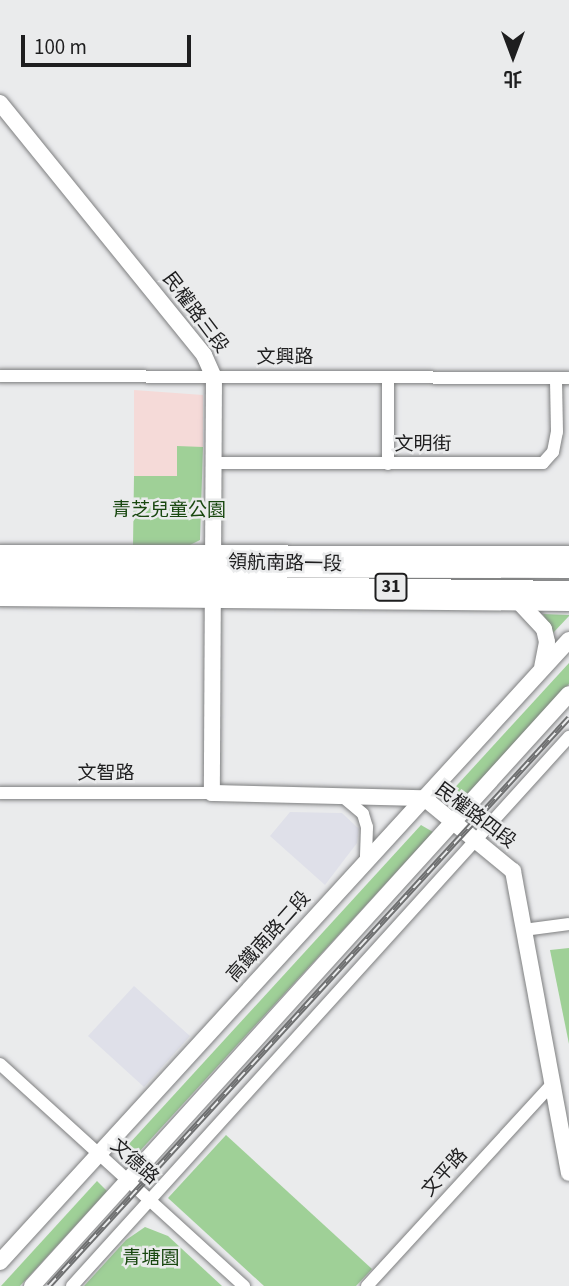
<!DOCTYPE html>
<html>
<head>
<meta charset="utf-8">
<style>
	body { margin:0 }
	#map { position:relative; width:569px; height:1286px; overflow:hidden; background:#eaebec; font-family:"Source Sans 3","Noto Sans TC",sans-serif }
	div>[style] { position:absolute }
	.built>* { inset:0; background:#dfe0e9 }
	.education>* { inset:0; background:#f5dad8 }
	.green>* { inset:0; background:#9fd097 }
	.roads { filter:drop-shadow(0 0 2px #7e7f80) drop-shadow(0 0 2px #7e7f80) }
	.street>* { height:12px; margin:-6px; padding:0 6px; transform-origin:6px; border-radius:6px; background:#fff }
	.secondary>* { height:16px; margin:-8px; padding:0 8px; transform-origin:8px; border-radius:8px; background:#fff }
	.primary>* { height:18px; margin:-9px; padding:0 9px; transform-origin:9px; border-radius:9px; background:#fff }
	.rail>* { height:6px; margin-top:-3px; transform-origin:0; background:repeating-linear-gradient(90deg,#eaebec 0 10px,#6e6f70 0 20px); box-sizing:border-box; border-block:2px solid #6e6f70 }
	span { translate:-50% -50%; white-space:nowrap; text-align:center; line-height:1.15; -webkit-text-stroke:5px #eaebec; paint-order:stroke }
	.shield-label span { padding:2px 5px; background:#eaebec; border:2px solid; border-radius:5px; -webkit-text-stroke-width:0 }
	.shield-label { font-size:18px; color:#1e1e1f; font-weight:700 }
	.street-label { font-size:19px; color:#1e1e1f }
	.park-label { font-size:19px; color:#194810 }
	.north { position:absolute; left:478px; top:21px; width:70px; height:70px; -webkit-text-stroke:5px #eaebec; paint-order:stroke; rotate:180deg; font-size:19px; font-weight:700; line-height:28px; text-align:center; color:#1e1e1f }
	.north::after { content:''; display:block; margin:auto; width:24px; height:32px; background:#1e1e1f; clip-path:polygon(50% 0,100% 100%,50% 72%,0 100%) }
	.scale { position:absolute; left:21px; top:35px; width:170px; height:32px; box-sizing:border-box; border:4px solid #1e1e1f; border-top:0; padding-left:9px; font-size:21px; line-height:24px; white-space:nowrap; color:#1e1e1f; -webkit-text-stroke:5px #eaebec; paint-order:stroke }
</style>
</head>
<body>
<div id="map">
	<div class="built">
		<i style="clip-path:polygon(290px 812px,342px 813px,359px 829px,357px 843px,325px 885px,270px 836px)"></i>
		<i style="clip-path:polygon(134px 986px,190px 1036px,144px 1087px,88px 1036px)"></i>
	</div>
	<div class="education">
		<i style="clip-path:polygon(134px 390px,203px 395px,203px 447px,177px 447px,177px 477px,134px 476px)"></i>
	</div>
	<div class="green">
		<i style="clip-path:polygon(177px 446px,203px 447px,200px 540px,190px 545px,133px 546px,134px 476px,177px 476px)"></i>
		<i style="clip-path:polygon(543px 614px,569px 615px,569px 616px,553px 633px)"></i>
		<i style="clip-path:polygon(569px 663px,569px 684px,459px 803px,448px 795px)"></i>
		<i style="clip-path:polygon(421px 825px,433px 832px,138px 1153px,128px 1145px)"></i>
		<i style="clip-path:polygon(569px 948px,569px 1044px,550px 950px)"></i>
		<i style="clip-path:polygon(226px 1135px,372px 1269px,356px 1286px,264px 1286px,168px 1198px)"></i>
		<i style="clip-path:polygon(97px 1181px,107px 1191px,20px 1286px,1px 1286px)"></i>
		<i style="clip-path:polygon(145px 1227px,168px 1236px,222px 1286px,84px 1286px,126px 1240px)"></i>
	</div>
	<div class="roads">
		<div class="street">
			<i style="left:0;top:376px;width:569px;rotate:0.2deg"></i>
			<i style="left:214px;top:463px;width:329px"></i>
			<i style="left:543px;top:463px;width:15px;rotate:-48deg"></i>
			<i style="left:553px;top:452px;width:20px;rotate:-79deg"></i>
			<i style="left:557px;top:432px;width:54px;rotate:-91.1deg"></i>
			<i style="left:388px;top:464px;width:86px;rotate:-90deg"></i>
			<i style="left:0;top:793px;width:212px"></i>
			<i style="left:343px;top:797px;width:26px;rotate:40deg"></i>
			<i style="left:363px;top:814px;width:14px;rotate:73deg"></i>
			<i style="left:367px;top:827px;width:35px;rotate:92deg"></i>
			<i style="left:524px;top:930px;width:45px;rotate:-7.6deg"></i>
			<i style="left:0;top:1064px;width:330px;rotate:42.3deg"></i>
			<i style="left:72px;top:1286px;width:741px;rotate:-47.85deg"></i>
			<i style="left:367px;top:1286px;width:273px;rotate:-47.5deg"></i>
		</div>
		<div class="secondary">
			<i style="left:0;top:103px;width:324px;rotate:51deg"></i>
			<i style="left:204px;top:355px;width:24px;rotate:66deg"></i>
			<i style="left:214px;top:377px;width:416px;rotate:90.3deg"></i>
			<i style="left:212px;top:793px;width:212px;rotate:1.4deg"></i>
			<i style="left:424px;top:798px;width:115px;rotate:39.4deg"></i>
			<i style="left:513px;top:871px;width:307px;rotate:79.5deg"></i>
			<i style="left:0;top:553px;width:569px;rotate:0.1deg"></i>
			<i style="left:0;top:598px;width:569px;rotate:0.5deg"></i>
			<i style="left:518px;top:601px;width:38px;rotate:47deg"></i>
			<i style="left:544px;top:629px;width:13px;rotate:77deg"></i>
			<i style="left:547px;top:642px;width:25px;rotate:101deg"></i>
			<i style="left:0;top:1262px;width:843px;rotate:-47.55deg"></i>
			<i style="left:32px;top:1286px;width:799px;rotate:-47.79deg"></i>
		</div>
		<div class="primary">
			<i style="left:0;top:568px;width:569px;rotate:0.1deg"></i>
			<i style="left:0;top:583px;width:569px;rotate:0.7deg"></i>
		</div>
	</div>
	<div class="rail">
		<i style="left:49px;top:1286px;width:770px;rotate:-47.53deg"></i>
	</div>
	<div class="shield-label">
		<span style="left:391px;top:587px">31</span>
	</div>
	<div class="street-label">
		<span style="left:195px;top:313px;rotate:53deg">民權路三段</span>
		<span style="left:285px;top:358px">文興路</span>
		<span style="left:423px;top:445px">文明街</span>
		<span style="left:285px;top:564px;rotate:1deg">領航南路一段</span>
		<span style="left:106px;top:774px">文智路</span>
		<span style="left:475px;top:816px;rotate:37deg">民權路四段</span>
		<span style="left:269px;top:937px;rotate:-48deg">高鐵南路二段</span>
		<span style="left:134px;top:1162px;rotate:42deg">文德路</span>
		<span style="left:445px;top:1173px;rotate:-48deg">文平路</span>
	</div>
	<div class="park-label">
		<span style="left:169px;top:511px">青芝兒童公園</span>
		<span style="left:151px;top:1259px">青塘園</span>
	</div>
	<div class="north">北</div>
	<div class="scale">100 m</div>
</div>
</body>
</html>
